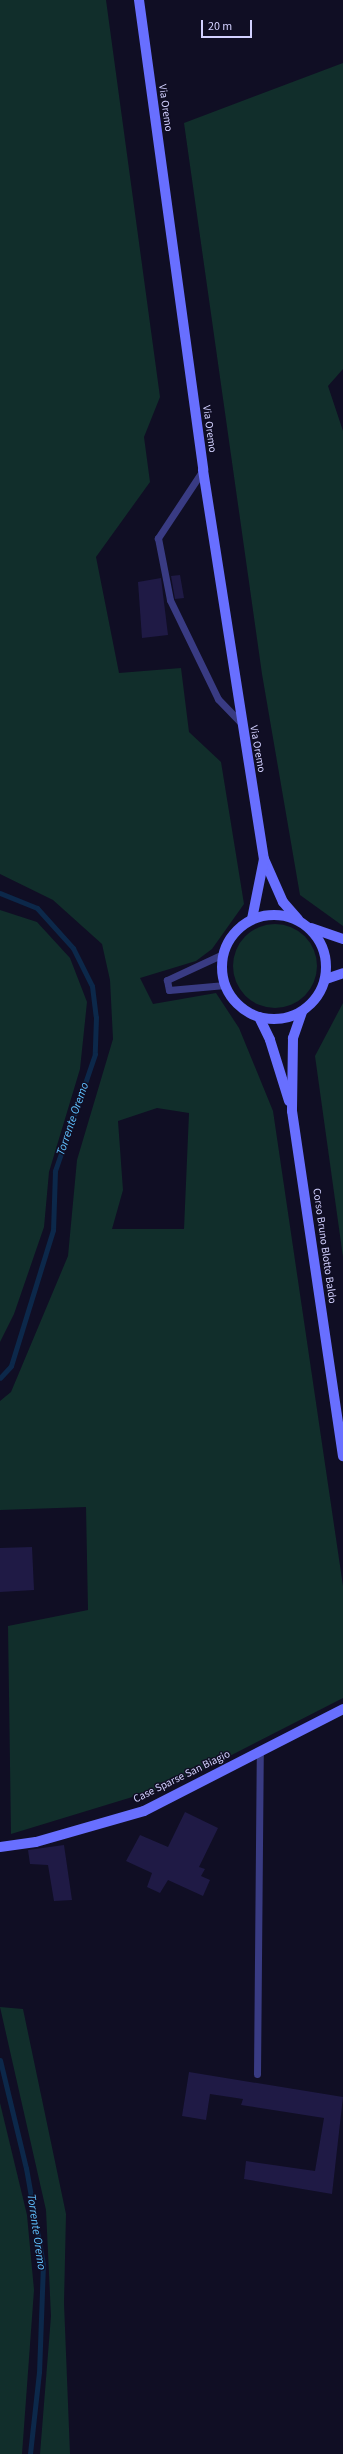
<!DOCTYPE html>
<html>
<head>
<meta charset="utf-8">
<style>
	body { margin:0 }
	#map { position:relative; width:343px; height:2454px; overflow:hidden; background:#100e24; font-family:"Source Sans 3",sans-serif }
	div>[style] { position:absolute }
	.green>* { inset:0; background:#112e2b }
	.round { border-radius:50% }
	.stream>* { height:5px; margin:-2.5px; padding:0 2.5px; transform-origin:2.5px; border-radius:2.5px; background:#0c284a }
	.building>* { inset:0; background:#1f1a45 }
	.lane>* { height:7px; margin:-3.5px; padding:0 3.5px; transform-origin:3.5px; border-radius:3.5px; background:#393b83 }
	.secondary>* { height:10px; margin:-5px; padding:0 5px; transform-origin:5px; border-radius:5px; background:#686fff }
	.secondary>.ring { margin:-5px; padding:0; box-sizing:content-box; background:none; border:10px solid #686fff; border-radius:50% }
	span { translate:-50% -50%; white-space:nowrap; text-align:center; line-height:1.15; -webkit-text-stroke:3px #100e24; paint-order:stroke }
	.street-label { font-size:11px; color:#d3d1ff }
	.water-label { font-size:12px; color:#5fc1ff; font-style:italic }
	.scale { position:absolute; left:201px; top:20px; width:51px; height:18px; box-sizing:border-box; border:2px solid #d3d1ff; border-top:0; padding-left:5px; font-size:12px; line-height:14px; white-space:nowrap; color:#d3d1ff; -webkit-text-stroke:3px #100e24; paint-order:stroke }
</style>
</head>
<body>
<div id="map">
	<div class="green">
		<i style="clip-path:polygon(evenodd,0 0,106px 0,160px 397px,144px 437px,150px 482px,96px 557px,119px 673px,181px 668px,189px 732px,221px 762px,244px 904px,212px 949px,196px 961px,140px 978px,153px 1004px,216px 993px,239px 1028px,273px 1111px,343px 1586px,343px 1698px,175px 1784px,11px 1834px,8px 1626px,88px 1610px,86px 1507px,0 1510px,0 1401px,11px 1392px,68px 1256px,77px 1160px,113px 1039px,110px 980px,102px 944px,53px 900px,0 874px,0 0,157px 1108px,189px 1113px,184px 1229px,112px 1229px,123px 1190px,118px 1121px,157px 1108px)"></i>
		<i style="clip-path:polygon(343px 63px,343px 369px,328px 386px,343px 431px,343px 926px,300px 895px,262px 674px,184px 123px)"></i>
		<i style="clip-path:polygon(0 910px,37px 922px,70px 958px,87px 1002px,80px 1069px,49px 1172px,44px 1227px,14px 1314px,0 1342px)"></i>
		<i class="round" style="left:233px;top:924px;width:84px;height:84px"></i>
		<i style="clip-path:polygon(343px 1003px,343px 1257px,315px 1056px)"></i>
		<i style="clip-path:polygon(0 2007px,23px 2009px,66px 2214px,64px 2303px,70px 2454px,40px 2454px,51px 2316px,46px 2210px)"></i>
		<i style="clip-path:polygon(0 2103px,27px 2215px,34px 2290px,22px 2454px,0 2454px)"></i>
	</div>
	<div class="stream">
		<i style="left:0;top:893px;width:40px;rotate:22deg"></i>
		<i style="left:37px;top:908px;width:54px;rotate:48deg"></i>
		<i style="left:73px;top:948px;width:42px;rotate:63.4deg"></i>
		<i style="left:92px;top:986px;width:31px;rotate:83deg"></i>
		<i style="left:96px;top:1017px;width:37px;rotate:92deg"></i>
		<i style="left:95px;top:1054px;width:124px;rotate:108.9deg"></i>
		<i style="left:55px;top:1171px;width:59px;rotate:91.9deg"></i>
		<i style="left:53px;top:1230px;width:142px;rotate:107.2deg"></i>
		<i style="left:11px;top:1366px;width:16px;rotate:133deg"></i>
		<i style="left:0;top:2060px;width:111px;rotate:76.5deg"></i>
		<i style="left:26px;top:2168px;width:97px;rotate:80deg"></i>
		<i style="left:43px;top:2264px;width:108px;rotate:92.1deg"></i>
		<i style="left:39px;top:2372px;width:82px;rotate:96.3deg"></i>
	</div>
	<div class="building">
		<i style="clip-path:polygon(180px 575px,184px 598px,175px 599px,171px 576px)"></i>
		<i style="clip-path:polygon(161px 578px,168px 635px,142px 638px,138px 582px)"></i>
		<i style="clip-path:polygon(32px 1547px,34px 1590px,0 1592px,0 1548px)"></i>
		<i style="clip-path:polygon(185px 1812px,218px 1828px,199px 1867px,205px 1869px,201px 1876px,210px 1880px,203px 1896px,168px 1880px,160px 1893px,147px 1887px,152px 1873px,126px 1861px,140px 1835px,168px 1847px)"></i>
		<i style="clip-path:polygon(64px 1845px,72px 1900px,54px 1901px,48px 1865px,30px 1864px,28px 1850px)"></i>
		<i style="clip-path:polygon(189px 2072px,343px 2097px,332px 2194px,244px 2179px,246px 2161px,315px 2171px,324px 2118px,241px 2105px,243px 2099px,210px 2094px,206px 2120px,182px 2116px)"></i>
	</div>
	<div class="lane">
		<i style="left:203px;top:470px;width:82px;rotate:123.5deg"></i>
		<i style="left:158px;top:538px;width:63px;rotate:79deg"></i>
		<i style="left:170px;top:600px;width:110px;rotate:64.1deg"></i>
		<i style="left:218px;top:699px;width:32px;rotate:46deg"></i>
		<i style="left:223px;top:954px;width:62px;rotate:155.1deg"></i>
		<i style="left:167px;top:980px;width:10px;rotate:79deg"></i>
		<i style="left:169px;top:990px;width:56px;rotate:-5.1deg"></i>
		<i style="left:257px;top:2074px;width:322px;rotate:-89.5deg"></i>
	</div>
	<div class="secondary">
		<i style="left:139px;top:0;width:474px;rotate:82.2deg"></i>
		<i style="left:203px;top:470px;width:394px;rotate:81.1deg"></i>
		<i style="left:264px;top:859px;width:47px;rotate:66.2deg"></i>
		<i style="left:283px;top:902px;width:23px;rotate:49deg"></i>
		<i class="ring" style="left:222px;top:915px;width:94px;height:94px"></i>
		<i style="left:252px;top:919px;width:61px;rotate:-78.7deg"></i>
		<i style="left:311px;top:928px;width:34px;rotate:19deg"></i>
		<i style="left:326px;top:979px;width:18px;rotate:-19deg"></i>
		<i style="left:302px;top:1012px;width:28px;rotate:109deg"></i>
		<i style="left:293px;top:1038px;width:73px;rotate:90.8deg"></i>
		<i style="left:292px;top:1111px;width:349px;rotate:81.6deg"></i>
		<i style="left:259px;top:1017px;width:25px;rotate:64deg"></i>
		<i style="left:270px;top:1040px;width:64px;rotate:72.7deg"></i>
		<i style="left:0;top:1847px;width:36px;rotate:-8deg"></i>
		<i style="left:36px;top:1842px;width:112px;rotate:-16deg"></i>
		<i style="left:144px;top:1811px;width:224px;rotate:-27.1deg"></i>
	</div>
	<div class="street-label">
		<span style="left:165px;top:108px;rotate:82deg">Via Oremo</span>
		<span style="left:209px;top:429px;rotate:82deg">Via Oremo</span>
		<span style="left:257px;top:749px;rotate:80deg">Via Oremo</span>
		<span style="left:324px;top:1246px;rotate:82deg">Corso Bruno Blotto Baldo</span>
		<span style="left:182px;top:1777px;rotate:-26deg">Case Sparse San Biagio</span>
	</div>
	<div class="water-label">
		<span style="left:73px;top:1119px;rotate:-71deg">Torrente Oremo</span>
		<span style="left:36px;top:2232px;rotate:82deg">Torrente Oremo</span>
	</div>
	<div class="scale">20 m</div>
</div>
</body>
</html>
